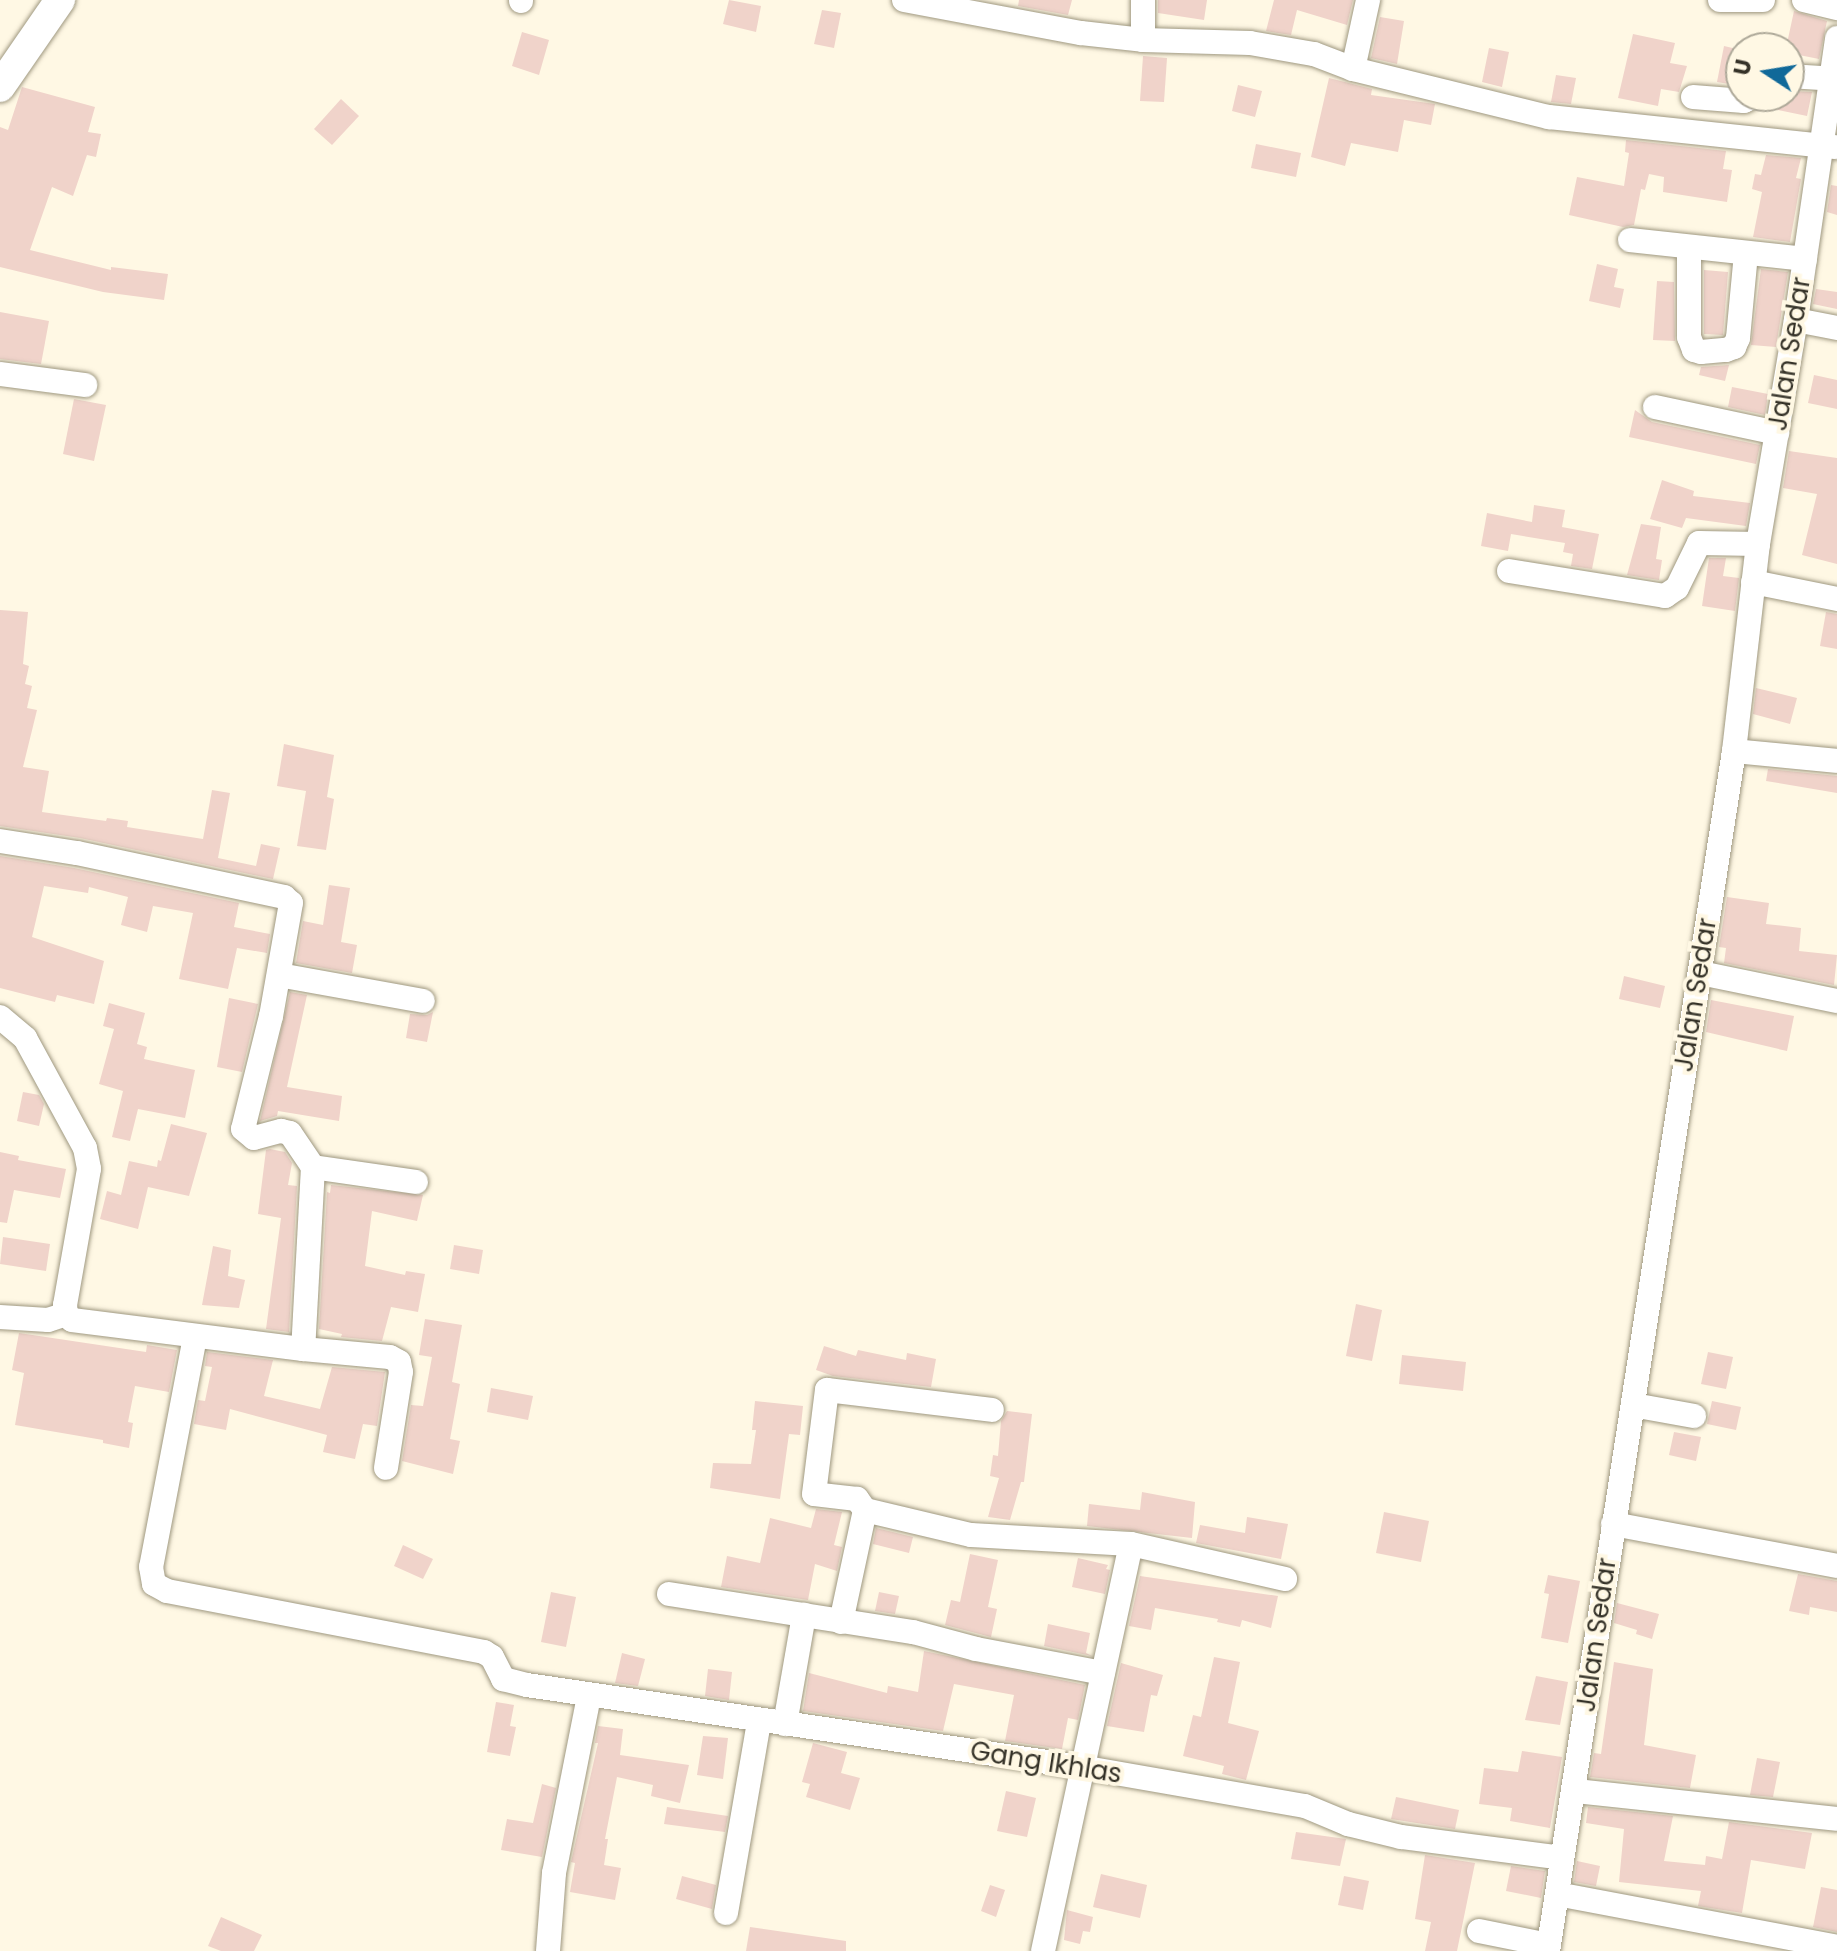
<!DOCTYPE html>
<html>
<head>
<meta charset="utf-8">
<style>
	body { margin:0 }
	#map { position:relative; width:1837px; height:1951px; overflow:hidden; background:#fff8e4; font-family:Poppins,sans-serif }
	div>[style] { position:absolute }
	.building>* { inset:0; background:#f0d3ca }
	.roads { filter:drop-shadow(0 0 2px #9f9880) drop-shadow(0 0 2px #9f9880) }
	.minor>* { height:24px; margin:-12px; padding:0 12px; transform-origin:12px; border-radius:12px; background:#fff }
	.major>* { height:30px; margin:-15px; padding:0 15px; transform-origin:15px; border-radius:15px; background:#fff }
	span { translate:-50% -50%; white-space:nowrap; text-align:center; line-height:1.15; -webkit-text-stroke:8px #fff8e4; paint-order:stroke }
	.street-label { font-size:26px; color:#353228 }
	.north { position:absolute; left:1725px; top:32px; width:80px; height:80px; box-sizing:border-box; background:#fff8e4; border:2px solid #aea999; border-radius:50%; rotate:282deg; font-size:22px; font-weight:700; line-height:32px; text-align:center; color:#353228 }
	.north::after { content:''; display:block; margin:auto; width:28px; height:36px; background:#106999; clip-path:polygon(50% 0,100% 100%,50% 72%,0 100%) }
</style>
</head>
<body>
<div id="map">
	<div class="building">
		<i style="clip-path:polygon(729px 0,761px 6px,756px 32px,723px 24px)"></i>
		<i style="clip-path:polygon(1019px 0,1072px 0,1068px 15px,1018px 6px)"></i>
		<i style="clip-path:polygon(1158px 0,1207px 0,1204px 20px,1158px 13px)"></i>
		<i style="clip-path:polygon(1274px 0,1353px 0,1347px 25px,1297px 10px,1291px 35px,1266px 31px)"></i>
		<i style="clip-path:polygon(822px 10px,841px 13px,834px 48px,814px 44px)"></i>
		<i style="clip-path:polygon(1794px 11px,1827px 21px,1819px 59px,1789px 53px,1789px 48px,1786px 48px)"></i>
		<i style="clip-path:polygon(1380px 17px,1404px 21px,1397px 64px,1371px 58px)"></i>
		<i style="clip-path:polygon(522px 32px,549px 40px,539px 75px,512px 66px)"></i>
		<i style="clip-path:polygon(1633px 34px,1675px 43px,1670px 63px,1687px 66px,1679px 92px,1661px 89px,1658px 106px,1618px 98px)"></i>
		<i style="clip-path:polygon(1724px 46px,1741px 50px,1741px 86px,1717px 82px)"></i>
		<i style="clip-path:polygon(1489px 48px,1509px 52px,1502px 87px,1482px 82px)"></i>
		<i style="clip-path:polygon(1143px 56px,1167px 58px,1164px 102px,1140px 101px)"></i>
		<i style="clip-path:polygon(1556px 75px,1576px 78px,1571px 104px,1551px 102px)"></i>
		<i style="clip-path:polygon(1329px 78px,1372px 89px,1371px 95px,1435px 104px,1431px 125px,1404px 120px,1398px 152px,1351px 143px,1345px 166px,1311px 157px)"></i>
		<i style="clip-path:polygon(1238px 85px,1262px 91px,1255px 117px,1232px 111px)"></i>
		<i style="clip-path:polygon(22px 87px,95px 107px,88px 132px,101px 134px,96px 157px,87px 155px,73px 196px,52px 187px,30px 250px,111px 270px,111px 267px,168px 274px,164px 300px,103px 292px,0 267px,0 127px,8px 130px)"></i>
		<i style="clip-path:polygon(1789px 91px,1812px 92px,1807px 116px,1764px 107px,1769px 96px,1789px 96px)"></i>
		<i style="clip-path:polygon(341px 99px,359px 116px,332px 145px,314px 129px)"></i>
		<i style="clip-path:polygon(1626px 140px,1726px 151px,1723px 169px,1732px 170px,1727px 202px,1663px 192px,1664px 177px,1649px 174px,1645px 190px,1641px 189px,1634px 225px,1623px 227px,1569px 215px,1577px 177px,1624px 186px,1629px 153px,1625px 152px)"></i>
		<i style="clip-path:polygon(1256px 144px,1301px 153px,1296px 177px,1251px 168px)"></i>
		<i style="clip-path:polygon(1766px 155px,1801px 158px,1796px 178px,1801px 179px,1790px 242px,1753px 237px,1762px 192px,1752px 189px,1755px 174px,1761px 175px)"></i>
		<i style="clip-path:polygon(1831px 185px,1837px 186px,1837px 215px,1827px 212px)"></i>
		<i style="clip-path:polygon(1597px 264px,1618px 269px,1614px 287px,1624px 289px,1620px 308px,1589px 301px)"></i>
		<i style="clip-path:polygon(1761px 269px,1788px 272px,1776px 347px,1751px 345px)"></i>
		<i style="clip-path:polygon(1704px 270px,1728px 272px,1723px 335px,1704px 334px)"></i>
		<i style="clip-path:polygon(1657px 281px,1674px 282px,1675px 341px,1653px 340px)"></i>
		<i style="clip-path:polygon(1816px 289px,1837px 292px,1837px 309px,1813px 304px)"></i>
		<i style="clip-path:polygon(0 312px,49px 321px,41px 364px,0 359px)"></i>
		<i style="clip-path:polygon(1729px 365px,1725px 381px,1699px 375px,1701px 367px)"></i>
		<i style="clip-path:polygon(1814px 375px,1837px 380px,1837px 409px,1808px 403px)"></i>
		<i style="clip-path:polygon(1732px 387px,1768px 394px,1765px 415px,1728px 407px)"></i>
		<i style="clip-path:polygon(74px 399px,106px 405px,94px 461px,63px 454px)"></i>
		<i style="clip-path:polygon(1635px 410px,1652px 422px,1760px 445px,1756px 464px,1629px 437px)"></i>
		<i style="clip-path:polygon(1789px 451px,1837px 458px,1837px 564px,1802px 555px,1817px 494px,1783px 488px)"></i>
		<i style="clip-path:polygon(1662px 480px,1694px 491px,1693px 496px,1750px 503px,1746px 526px,1686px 518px,1682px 528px,1650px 519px)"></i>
		<i style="clip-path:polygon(1534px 505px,1565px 510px,1562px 527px,1599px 534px,1592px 569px,1571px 566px,1573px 554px,1563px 552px,1565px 543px,1511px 534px,1508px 551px,1481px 546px,1487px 513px,1532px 522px)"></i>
		<i style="clip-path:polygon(1641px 524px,1661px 527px,1656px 559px,1662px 560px,1659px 580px,1627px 575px)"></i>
		<i style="clip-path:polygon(1709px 558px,1726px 558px,1723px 576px,1739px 578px,1735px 611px,1702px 606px)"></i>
		<i style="clip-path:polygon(0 610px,28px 612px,23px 664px,29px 666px,25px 684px,32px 686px,27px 708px,37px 710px,23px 767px,49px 771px,42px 812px,106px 821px,107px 818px,128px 821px,127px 827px,203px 839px,212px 790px,230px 793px,218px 858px,256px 866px,261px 844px,280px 848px,273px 879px,80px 838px,0 826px)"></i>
		<i style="clip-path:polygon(1826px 612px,1837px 614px,1837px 649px,1820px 646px)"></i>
		<i style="clip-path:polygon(1756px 688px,1797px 698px,1790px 724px,1753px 714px)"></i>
		<i style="clip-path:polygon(284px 744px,334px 755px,327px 797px,334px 799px,326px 850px,297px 846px,306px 791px,277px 786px)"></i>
		<i style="clip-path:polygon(1768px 769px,1837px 776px,1837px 793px,1766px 781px)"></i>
		<i style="clip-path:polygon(0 856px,74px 868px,239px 903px,234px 927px,270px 934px,267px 953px,237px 948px,228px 989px,179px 979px,193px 913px,153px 906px,147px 932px,121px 925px,128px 897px,89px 887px,88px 893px,44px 886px,32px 937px,104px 961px,94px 1004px,57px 995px,55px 1002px,0 988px)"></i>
		<i style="clip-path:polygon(329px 885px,350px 888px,341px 942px,357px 945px,352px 973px,296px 963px,303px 921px,323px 925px)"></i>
		<i style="clip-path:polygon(1727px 897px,1769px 903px,1766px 924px,1801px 928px,1799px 951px,1837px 955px,1834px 985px,1724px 963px,1726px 948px,1719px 947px)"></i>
		<i style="clip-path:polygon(1624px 976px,1665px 986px,1660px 1008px,1619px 999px)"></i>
		<i style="clip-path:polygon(290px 992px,307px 995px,287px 1087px,342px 1096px,339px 1121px,278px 1111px,277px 1116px,260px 1121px)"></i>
		<i style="clip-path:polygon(229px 998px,258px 1004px,242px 1072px,217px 1067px)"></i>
		<i style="clip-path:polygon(1711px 1000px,1794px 1016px,1787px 1051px,1706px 1032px)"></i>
		<i style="clip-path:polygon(109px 1003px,145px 1013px,137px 1044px,147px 1047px,144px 1059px,195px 1070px,185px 1118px,138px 1109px,130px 1141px,112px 1137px,123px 1091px,99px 1084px,114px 1029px,103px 1026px)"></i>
		<i style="clip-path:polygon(433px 1012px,427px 1042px,406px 1038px,410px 1014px,427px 1015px)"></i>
		<i style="clip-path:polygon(23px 1092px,39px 1095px,44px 1104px,39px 1126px,17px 1121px)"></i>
		<i style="clip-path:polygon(171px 1124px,207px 1133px,189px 1196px,148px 1187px,138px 1229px,100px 1219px,107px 1191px,121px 1195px,129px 1161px,157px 1167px,158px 1160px,161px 1161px)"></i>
		<i style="clip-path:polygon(270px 1149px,285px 1152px,292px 1163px,288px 1185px,297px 1186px,289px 1332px,266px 1329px,281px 1218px,258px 1214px,266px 1150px)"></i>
		<i style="clip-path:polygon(0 1152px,19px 1156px,18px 1160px,66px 1169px,60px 1198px,14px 1190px,7px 1223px,0 1222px)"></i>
		<i style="clip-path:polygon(331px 1185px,423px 1195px,417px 1221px,372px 1211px,365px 1266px,405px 1275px,406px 1271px,425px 1274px,418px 1312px,391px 1307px,382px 1341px,341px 1337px,342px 1334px,319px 1329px,327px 1192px,330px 1193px)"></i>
		<i style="clip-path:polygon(3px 1237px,50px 1244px,46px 1271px,0 1264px)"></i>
		<i style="clip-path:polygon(454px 1245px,483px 1250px,479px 1274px,450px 1269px)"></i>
		<i style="clip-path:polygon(213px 1246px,231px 1250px,228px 1276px,245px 1280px,239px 1308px,202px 1305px)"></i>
		<i style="clip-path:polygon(1356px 1304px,1382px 1310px,1372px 1361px,1346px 1356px)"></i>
		<i style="clip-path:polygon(425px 1319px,462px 1325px,452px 1382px,460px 1384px,450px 1439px,460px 1441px,453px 1474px,402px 1461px,411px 1405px,423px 1406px,432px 1357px,419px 1355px)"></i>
		<i style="clip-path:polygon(19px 1333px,146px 1352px,147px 1345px,177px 1350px,169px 1392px,135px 1386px,128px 1422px,133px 1423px,129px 1448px,103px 1443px,103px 1440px,15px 1425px,24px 1373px,12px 1370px)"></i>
		<i style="clip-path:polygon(824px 1346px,856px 1356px,858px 1350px,906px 1360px,907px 1353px,936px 1359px,931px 1387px,833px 1376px,816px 1370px)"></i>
		<i style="clip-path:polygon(207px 1352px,273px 1360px,264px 1396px,320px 1409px,332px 1367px,385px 1372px,377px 1426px,363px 1424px,355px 1459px,323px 1452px,327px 1435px,230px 1409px,226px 1430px,194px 1424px,198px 1400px,205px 1401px,212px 1367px,205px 1366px)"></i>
		<i style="clip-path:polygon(1708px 1352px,1733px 1357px,1726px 1389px,1701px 1384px)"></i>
		<i style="clip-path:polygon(1402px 1355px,1466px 1362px,1463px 1391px,1399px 1384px)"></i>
		<i style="clip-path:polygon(491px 1388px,533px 1396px,528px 1420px,487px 1412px)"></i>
		<i style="clip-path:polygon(755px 1401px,803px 1406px,800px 1435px,789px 1434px,780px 1499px,710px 1488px,713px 1463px,751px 1464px,756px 1430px,752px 1430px)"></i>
		<i style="clip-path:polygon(1712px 1401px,1741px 1407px,1736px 1430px,1707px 1424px)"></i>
		<i style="clip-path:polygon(1007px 1411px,1032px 1414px,1024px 1482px,1021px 1482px,1010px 1520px,988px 1517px,999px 1478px,990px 1476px,993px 1455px,998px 1456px,1001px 1421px)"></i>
		<i style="clip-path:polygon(1674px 1432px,1701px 1437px,1696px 1461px,1669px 1455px)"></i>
		<i style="clip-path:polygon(1142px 1492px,1195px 1502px,1192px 1538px,1087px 1526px,1089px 1504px,1140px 1510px)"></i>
		<i style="clip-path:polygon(816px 1509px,842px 1512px,834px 1545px,842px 1547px,837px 1571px,815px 1564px,808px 1600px,721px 1587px,727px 1556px,760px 1563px,770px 1518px,811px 1528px)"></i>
		<i style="clip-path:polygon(1384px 1512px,1429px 1521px,1421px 1562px,1376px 1553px)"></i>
		<i style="clip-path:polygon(1247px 1517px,1288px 1524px,1281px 1559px,1196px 1543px,1200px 1525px,1245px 1533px)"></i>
		<i style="clip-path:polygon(876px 1528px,913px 1537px,909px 1553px,873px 1544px)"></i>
		<i style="clip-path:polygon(403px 1545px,433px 1559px,423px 1579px,394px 1566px)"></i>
		<i style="clip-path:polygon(970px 1554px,998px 1560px,988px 1607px,997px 1609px,991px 1637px,945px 1625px,951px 1600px,960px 1602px)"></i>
		<i style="clip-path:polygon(1078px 1558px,1108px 1565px,1106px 1569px,1110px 1570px,1105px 1594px,1072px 1587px)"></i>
		<i style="clip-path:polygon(1798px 1574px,1837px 1581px,1837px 1612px,1810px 1607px,1809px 1615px,1789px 1611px)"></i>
		<i style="clip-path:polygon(1548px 1575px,1580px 1581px,1568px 1643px,1541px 1638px,1549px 1594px,1544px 1593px)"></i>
		<i style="clip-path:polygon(1140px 1576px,1278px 1596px,1271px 1628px,1242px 1620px,1240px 1627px,1217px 1622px,1218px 1619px,1155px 1608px,1151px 1630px,1129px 1626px)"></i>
		<i style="clip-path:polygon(551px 1592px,576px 1597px,566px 1647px,541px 1642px)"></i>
		<i style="clip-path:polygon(879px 1592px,899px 1596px,895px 1614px,875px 1611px)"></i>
		<i style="clip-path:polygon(1617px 1603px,1659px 1614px,1652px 1639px,1636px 1634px,1637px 1630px,1614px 1623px)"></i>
		<i style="clip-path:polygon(1048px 1624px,1090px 1633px,1086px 1653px,1092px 1656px,1044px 1646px)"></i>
		<i style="clip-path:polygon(924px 1651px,1085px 1685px,1078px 1720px,1068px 1718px,1062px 1749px,1005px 1741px,1014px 1695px,954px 1684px,943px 1731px,803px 1711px,809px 1673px,887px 1693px,888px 1686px,918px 1692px)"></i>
		<i style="clip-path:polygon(622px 1653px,645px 1659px,638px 1686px,615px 1683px)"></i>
		<i style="clip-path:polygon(1214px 1657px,1240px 1662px,1228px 1723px,1259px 1731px,1246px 1780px,1222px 1774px,1224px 1766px,1183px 1756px,1193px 1715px,1201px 1717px)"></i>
		<i style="clip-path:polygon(1614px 1662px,1653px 1669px,1644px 1745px,1696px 1755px,1690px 1788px,1590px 1777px,1594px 1753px,1601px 1754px)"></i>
		<i style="clip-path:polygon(1121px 1663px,1163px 1675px,1157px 1696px,1151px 1695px,1144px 1732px,1107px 1726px)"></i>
		<i style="clip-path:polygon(708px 1669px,732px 1672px,729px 1700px,705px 1696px)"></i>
		<i style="clip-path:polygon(1536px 1676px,1568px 1682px,1560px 1725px,1525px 1720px)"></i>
		<i style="clip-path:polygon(496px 1702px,514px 1705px,510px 1726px,516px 1727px,510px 1756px,487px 1752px)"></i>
		<i style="clip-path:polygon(598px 1726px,623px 1729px,620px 1755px,689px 1765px,680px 1803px,651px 1796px,653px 1785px,617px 1777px,605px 1839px,608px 1839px,604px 1865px,621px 1868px,615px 1900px,570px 1892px,575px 1863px,571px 1862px,598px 1743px,595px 1743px)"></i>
		<i style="clip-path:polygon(703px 1736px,728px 1738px,723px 1779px,697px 1775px)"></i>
		<i style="clip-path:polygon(813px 1743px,847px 1752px,841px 1773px,860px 1778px,850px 1810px,806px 1797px,810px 1784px,802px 1782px)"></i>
		<i style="clip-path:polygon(1522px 1751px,1562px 1757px,1550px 1828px,1510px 1821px,1512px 1808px,1479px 1804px,1484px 1768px,1518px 1772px)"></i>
		<i style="clip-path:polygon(1757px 1758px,1780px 1762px,1773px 1797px,1750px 1795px)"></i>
		<i style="clip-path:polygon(542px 1784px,556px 1788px,542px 1857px,501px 1850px,507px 1819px,533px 1823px)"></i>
		<i style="clip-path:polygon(1006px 1791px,1036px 1798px,1027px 1837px,997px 1831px)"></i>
		<i style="clip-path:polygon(1396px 1797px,1459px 1810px,1455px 1829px,1391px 1819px)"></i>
		<i style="clip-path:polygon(667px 1807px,728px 1816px,725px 1832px,664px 1824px)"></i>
		<i style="clip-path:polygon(1588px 1807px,1673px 1816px,1664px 1861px,1705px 1865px,1706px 1856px,1722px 1859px,1729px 1822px,1812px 1833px,1805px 1869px,1751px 1860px,1742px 1913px,1698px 1906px,1701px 1891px,1619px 1882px,1624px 1829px,1586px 1823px)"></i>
		<i style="clip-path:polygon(1296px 1832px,1346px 1839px,1340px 1866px,1291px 1859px)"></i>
		<i style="clip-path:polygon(1425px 1855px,1475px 1863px,1457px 1951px,1425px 1951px,1431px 1922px,1415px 1919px)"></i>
		<i style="clip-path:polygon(1577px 1861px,1600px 1866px,1596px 1886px,1574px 1882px)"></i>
		<i style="clip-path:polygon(1511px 1866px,1545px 1871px,1541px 1898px,1506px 1891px)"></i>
		<i style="clip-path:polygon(1101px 1874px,1147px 1885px,1140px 1918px,1093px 1907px)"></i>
		<i style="clip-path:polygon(682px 1876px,716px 1885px,712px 1909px,676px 1899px)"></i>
		<i style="clip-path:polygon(1344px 1876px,1369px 1881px,1363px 1910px,1338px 1905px)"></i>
		<i style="clip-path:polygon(990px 1885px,1005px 1890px,996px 1917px,981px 1911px)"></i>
		<i style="clip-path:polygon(1821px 1887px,1837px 1890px,1837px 1932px,1813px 1927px)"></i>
		<i style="clip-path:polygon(1067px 1910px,1093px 1917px,1090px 1932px,1083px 1931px,1080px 1944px,1064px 1940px)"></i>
		<i style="clip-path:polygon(221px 1917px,262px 1935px,254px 1951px,221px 1951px,208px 1946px)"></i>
		<i style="clip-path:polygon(750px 1927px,846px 1941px,846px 1951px,746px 1951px)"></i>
	</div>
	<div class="roads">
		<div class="minor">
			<i style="left:904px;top:0;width:180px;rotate:10.6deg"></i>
			<i style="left:1081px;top:33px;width:62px;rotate:6.4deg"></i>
			<i style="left:1143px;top:40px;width:107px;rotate:1.6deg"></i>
			<i style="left:1250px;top:43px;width:65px;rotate:9.8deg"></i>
			<i style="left:1314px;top:54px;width:42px;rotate:21deg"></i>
			<i style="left:1353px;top:69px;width:202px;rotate:13.8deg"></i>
			<i style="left:1549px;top:117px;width:288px;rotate:6deg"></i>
			<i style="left:1720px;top:0;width:43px"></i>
			<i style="left:1804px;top:0;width:34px;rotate:14deg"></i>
			<i style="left:521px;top:1px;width:1px;rotate:-90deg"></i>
			<i style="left:1143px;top:40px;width:40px;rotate:-90deg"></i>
			<i style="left:1353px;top:69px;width:71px;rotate:-77.7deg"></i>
			<i style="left:1789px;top:76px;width:48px;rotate:3.6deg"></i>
			<i style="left:1693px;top:97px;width:51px;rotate:4.5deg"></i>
			<i style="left:1744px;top:101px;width:11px;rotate:-27deg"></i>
			<i style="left:1630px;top:240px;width:176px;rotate:6.2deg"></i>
			<i style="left:1689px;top:247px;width:90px;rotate:90deg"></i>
			<i style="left:1689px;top:337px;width:14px;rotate:69deg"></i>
			<i style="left:1694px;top:350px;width:7px;rotate:16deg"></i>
			<i style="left:1701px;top:352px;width:25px;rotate:-5deg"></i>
			<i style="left:1726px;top:350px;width:9px;rotate:-21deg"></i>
			<i style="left:1734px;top:347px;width:10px;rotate:-66deg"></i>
			<i style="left:1738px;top:338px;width:85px;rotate:-84.6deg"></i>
			<i style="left:1796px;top:320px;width:42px;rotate:11deg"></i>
			<i style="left:0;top:374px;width:86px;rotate:7.4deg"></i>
			<i style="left:1655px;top:407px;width:125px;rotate:12deg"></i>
			<i style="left:1509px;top:571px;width:158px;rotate:9.1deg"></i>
			<i style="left:1665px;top:596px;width:14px;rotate:-34deg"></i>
			<i style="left:1677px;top:588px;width:50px;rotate:-63.9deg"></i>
			<i style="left:1699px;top:543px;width:59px;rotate:1deg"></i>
			<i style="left:1753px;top:582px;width:86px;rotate:11.4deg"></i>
			<i style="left:1734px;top:751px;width:103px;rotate:5.5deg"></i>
			<i style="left:0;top:841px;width:78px;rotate:8.9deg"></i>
			<i style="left:77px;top:853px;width:212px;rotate:12deg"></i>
			<i style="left:284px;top:897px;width:9px;rotate:41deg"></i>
			<i style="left:291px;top:903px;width:115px;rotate:100deg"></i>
			<i style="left:271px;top:1016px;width:116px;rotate:103.9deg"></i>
			<i style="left:243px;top:1129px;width:14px;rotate:39deg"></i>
			<i style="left:254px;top:1138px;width:28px;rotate:-15deg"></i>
			<i style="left:281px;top:1131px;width:9px;rotate:13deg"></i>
			<i style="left:290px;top:1133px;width:41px;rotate:55.9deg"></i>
			<i style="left:313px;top:1167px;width:182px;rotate:93.1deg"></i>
			<i style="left:303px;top:1349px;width:87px;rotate:5.3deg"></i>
			<i style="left:390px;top:1357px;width:10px;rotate:29deg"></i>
			<i style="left:399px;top:1362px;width:10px;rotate:79deg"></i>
			<i style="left:401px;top:1372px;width:97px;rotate:98.9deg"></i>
			<i style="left:1700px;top:973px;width:140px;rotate:11.6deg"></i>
			<i style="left:279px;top:975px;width:146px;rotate:10.2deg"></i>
			<i style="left:0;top:1017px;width:33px;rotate:40deg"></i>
			<i style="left:25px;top:1038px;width:125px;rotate:61.4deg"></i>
			<i style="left:85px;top:1148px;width:21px;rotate:79deg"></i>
			<i style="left:89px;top:1169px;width:138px;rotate:100deg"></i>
			<i style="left:65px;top:1305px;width:9px;rotate:84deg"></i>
			<i style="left:66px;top:1314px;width:8px;rotate:45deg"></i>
			<i style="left:72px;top:1320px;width:233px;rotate:7.2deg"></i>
			<i style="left:313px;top:1167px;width:104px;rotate:8.3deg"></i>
			<i style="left:0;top:1317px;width:48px;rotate:3.6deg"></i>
			<i style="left:48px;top:1320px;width:19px;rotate:-18deg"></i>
			<i style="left:195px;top:1337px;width:234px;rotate:100.8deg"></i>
			<i style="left:151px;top:1567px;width:17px;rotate:80deg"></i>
			<i style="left:154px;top:1584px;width:15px;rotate:28deg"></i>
			<i style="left:167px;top:1591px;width:323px;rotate:10.9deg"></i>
			<i style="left:484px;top:1652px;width:9px;rotate:32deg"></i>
			<i style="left:492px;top:1657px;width:25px;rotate:63deg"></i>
			<i style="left:503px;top:1679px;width:25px;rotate:14deg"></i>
			<i style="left:527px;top:1685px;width:560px;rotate:8.42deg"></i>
			<i style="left:1081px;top:1767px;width:227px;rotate:9.9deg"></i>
			<i style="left:1305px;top:1806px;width:47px;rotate:22.7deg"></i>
			<i style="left:1348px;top:1824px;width:55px;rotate:13.8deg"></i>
			<i style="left:1401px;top:1837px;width:162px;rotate:7.4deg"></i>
			<i style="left:1633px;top:1405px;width:62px;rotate:10.2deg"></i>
			<i style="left:865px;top:1510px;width:14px;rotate:-126deg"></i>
			<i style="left:857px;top:1499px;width:43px;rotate:-173.4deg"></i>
			<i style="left:814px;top:1494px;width:105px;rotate:-82.9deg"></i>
			<i style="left:827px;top:1390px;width:166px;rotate:6.9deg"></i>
			<i style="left:1613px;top:1524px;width:228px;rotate:10.6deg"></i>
			<i style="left:669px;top:1594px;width:247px;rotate:8.9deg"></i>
			<i style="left:913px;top:1632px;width:65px;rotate:15.1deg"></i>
			<i style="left:976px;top:1649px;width:129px;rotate:10.7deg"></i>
			<i style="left:841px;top:1622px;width:115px;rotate:-77.9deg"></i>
			<i style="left:865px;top:1510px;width:109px;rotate:13.3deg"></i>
			<i style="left:971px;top:1535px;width:160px;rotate:3.2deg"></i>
			<i style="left:1131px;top:1544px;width:158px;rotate:12.8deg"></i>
			<i style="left:785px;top:1724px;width:111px;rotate:-80.1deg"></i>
			<i style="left:1576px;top:1791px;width:262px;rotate:6.1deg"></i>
			<i style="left:1557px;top:1894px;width:285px;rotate:10.7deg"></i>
			<i style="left:726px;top:1913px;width:194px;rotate:-80.2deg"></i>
			<i style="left:1479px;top:1931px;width:71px;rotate:11.3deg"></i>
			<i style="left:548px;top:1951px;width:78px;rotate:-85.6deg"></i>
			<i style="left:554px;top:1873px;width:180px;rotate:-78.8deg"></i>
			<i style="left:1043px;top:1951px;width:416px;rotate:-77.8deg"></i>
			<i style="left:1548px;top:1951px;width:1214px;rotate:-81.19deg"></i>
			<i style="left:1734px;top:751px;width:208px;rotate:-83.4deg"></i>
			<i style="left:1758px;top:544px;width:227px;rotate:-80.4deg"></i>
			<i style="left:1796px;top:320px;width:285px;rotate:-81.7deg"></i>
		</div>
		<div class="major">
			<i style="left:0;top:87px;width:106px;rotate:-55.4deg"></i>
		</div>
	</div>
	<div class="street-label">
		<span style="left:1790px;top:354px;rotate:-81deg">Jalan Sedar</span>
		<span style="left:1696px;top:995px;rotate:-81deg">Jalan Sedar</span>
		<span style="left:1597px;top:1635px;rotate:-82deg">Jalan Sedar</span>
		<span style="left:1046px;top:1763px;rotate:9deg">Gang Ikhlas</span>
	</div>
	<div class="north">U</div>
</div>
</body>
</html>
